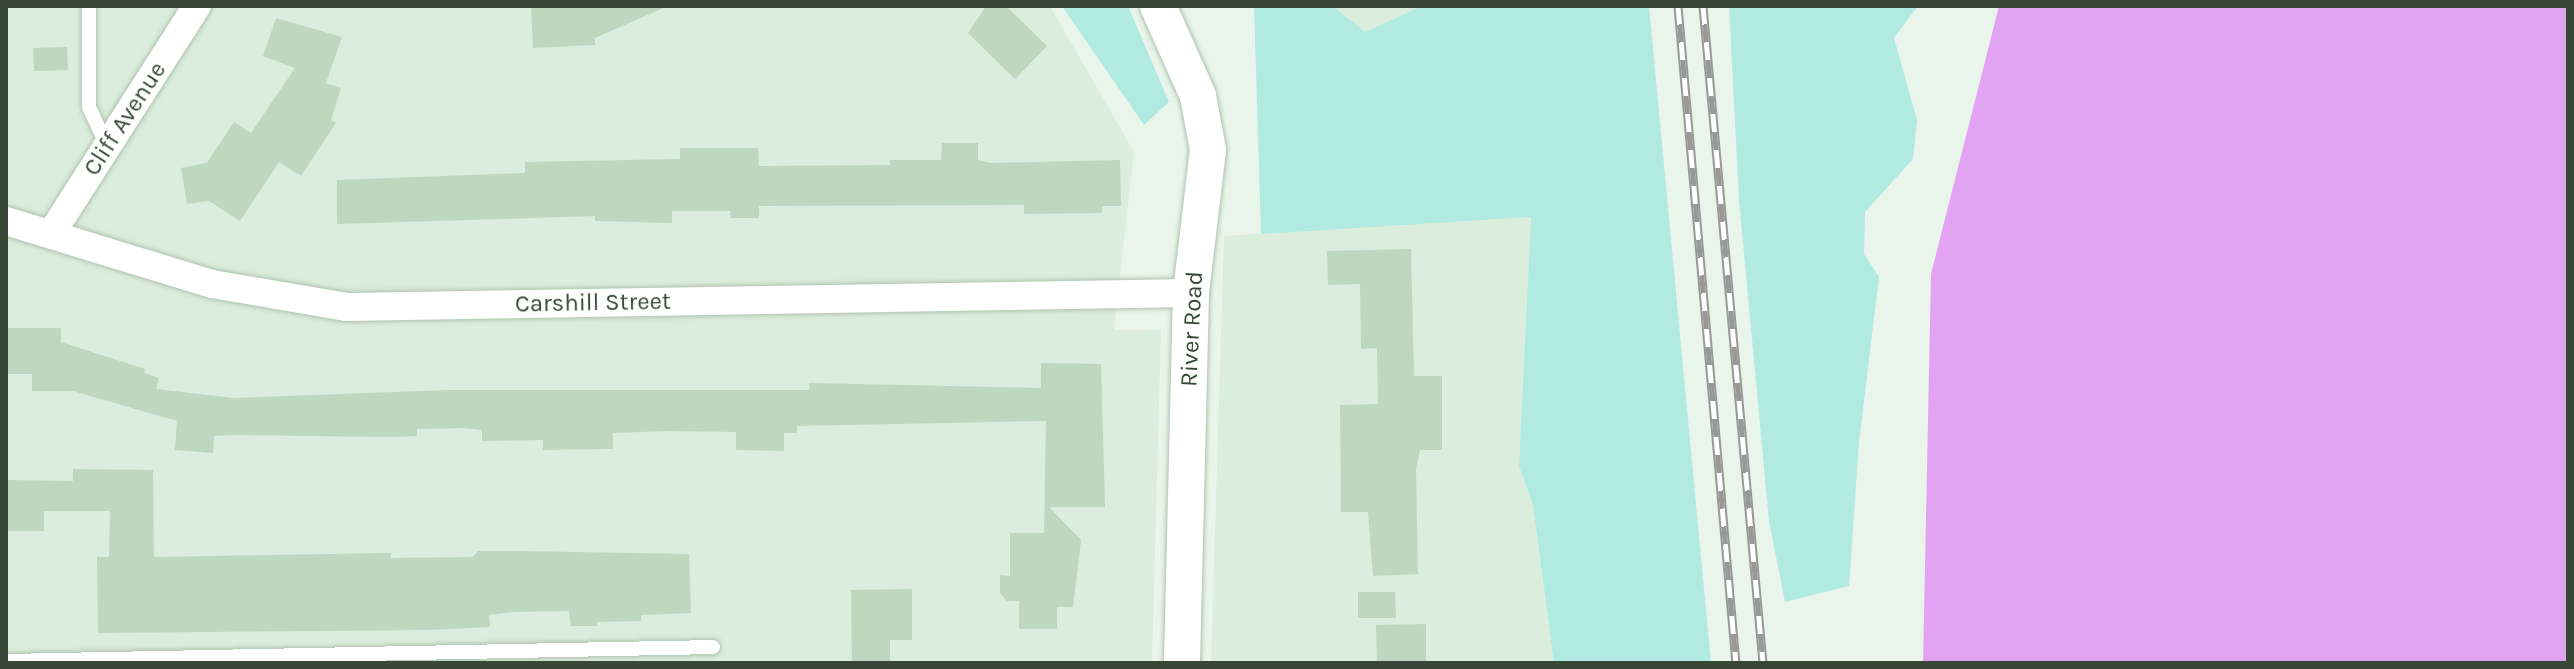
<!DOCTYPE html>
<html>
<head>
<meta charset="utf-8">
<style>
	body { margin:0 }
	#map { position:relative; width:2574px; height:669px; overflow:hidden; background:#e9f5ea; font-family:Karla,sans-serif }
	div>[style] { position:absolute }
	.residential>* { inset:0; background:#dbeddc }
	.green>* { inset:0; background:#b1eae0 }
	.water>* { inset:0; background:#e2a4f2 }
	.building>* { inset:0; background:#bed7be }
	.roads { filter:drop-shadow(0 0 2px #aec3af) drop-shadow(0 0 2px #aec3af) }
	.service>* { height:14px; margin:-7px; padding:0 7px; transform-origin:7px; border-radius:7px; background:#fff }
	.minor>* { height:28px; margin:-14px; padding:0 14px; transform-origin:14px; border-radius:14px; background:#fff }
	.tertiary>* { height:36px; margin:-18px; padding:0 18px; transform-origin:18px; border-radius:18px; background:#fff }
	.rail>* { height:9px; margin-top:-4.5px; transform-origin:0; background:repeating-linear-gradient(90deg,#fff 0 18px,#989898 0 36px); box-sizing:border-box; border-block:2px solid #989898 }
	span { translate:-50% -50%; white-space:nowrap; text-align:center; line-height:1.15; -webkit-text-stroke:7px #fff; paint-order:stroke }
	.street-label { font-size:24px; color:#374837 }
	.frame { position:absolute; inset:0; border:8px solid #374837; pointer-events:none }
</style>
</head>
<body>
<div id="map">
	<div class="residential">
		<i style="clip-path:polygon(6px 6px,1050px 6px,1134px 152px,1114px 330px,1161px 330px,1152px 663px,6px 663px)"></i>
		<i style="clip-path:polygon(1333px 6px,1422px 6px,1365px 32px)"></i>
		<i style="clip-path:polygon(1531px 216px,1519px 466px,1533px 505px,1554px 663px,1211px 663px,1224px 236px)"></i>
	</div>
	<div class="green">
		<i style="clip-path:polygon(1062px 6px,1128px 6px,1169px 102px,1144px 125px)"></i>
		<i style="clip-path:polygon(1254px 6px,1333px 6px,1365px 32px,1422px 6px,1649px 6px,1711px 663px,1554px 663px,1533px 505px,1519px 466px,1531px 217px,1261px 234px)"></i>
		<i style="clip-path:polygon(1729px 6px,1918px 6px,1894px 38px,1917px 120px,1913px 159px,1865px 212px,1864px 254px,1879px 277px,1859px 442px,1849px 586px,1785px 602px,1769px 521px,1739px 200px)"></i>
	</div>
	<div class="water">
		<i style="clip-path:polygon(1999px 6px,2568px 6px,2568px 663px,1923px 663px,1931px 274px)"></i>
	</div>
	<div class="building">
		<i style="clip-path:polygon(531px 6px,668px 6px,595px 38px,595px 45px,533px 48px)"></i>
		<i style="clip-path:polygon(986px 6px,1006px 6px,1047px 46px,1015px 79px,968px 33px)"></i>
		<i style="clip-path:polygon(276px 18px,342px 37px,326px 83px,341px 88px,331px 120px,336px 123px,301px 176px,279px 162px,240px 221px,209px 201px,187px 204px,181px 168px,207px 163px,234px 122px,251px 133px,295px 68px,263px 56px)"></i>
		<i style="clip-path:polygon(67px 47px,68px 70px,34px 71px,33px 48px)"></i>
		<i style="clip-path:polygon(942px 143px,978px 143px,978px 160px,990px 163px,1120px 160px,1121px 206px,1102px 206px,1102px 213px,1024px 214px,1024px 205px,759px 206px,759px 218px,731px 218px,730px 211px,672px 211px,672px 223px,595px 221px,595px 216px,337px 224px,337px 180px,525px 173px,525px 162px,680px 159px,680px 148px,758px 148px,759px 166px,890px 165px,890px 160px,941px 160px)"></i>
		<i style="clip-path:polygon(1411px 249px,1414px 376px,1442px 376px,1442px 450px,1420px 450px,1416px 469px,1418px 574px,1373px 576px,1368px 512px,1341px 512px,1340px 405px,1378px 404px,1377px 348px,1361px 349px,1360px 284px,1328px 285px,1327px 251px)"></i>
		<i style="clip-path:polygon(6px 328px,61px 328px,61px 342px,145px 369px,144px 373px,159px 378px,156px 389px,234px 398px,447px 390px,809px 390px,809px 383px,1041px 388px,1041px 363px,1101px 364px,1105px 507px,1049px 507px,1081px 540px,1073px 607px,1057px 607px,1057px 629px,1019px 629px,1019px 601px,1007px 601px,1000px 593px,1000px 575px,1010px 576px,1010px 533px,1044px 533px,1046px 421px,797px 426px,797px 433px,784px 433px,784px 451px,736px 450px,736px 432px,667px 431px,613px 433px,613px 449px,543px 450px,543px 440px,482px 441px,482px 430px,464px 428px,417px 429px,417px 436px,391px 437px,232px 435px,214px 436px,213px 453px,175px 450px,177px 421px,73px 391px,32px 391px,32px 374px,6px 374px)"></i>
		<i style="clip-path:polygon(73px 469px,153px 470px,154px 557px,391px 553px,391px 558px,473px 557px,478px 551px,515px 551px,689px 554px,691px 613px,641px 615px,641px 621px,597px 622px,597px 626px,571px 626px,569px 611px,513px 612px,489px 615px,490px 627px,428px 630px,98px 633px,97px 557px,109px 557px,110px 511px,44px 511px,44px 531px,6px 531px,6px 480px,73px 481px)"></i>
		<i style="clip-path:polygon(912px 589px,912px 640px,890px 640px,890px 663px,852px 663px,851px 590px)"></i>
		<i style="clip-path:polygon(1358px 592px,1395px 592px,1396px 618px,1358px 618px)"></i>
		<i style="clip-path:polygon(1426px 624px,1426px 663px,1377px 663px,1376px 625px)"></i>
	</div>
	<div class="roads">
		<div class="service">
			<i style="left:89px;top:6px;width:101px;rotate:90deg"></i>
			<i style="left:89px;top:107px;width:43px;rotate:65.2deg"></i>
			<i style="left:6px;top:661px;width:707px;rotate:-1.13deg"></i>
		</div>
		<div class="minor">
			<i style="left:6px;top:221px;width:215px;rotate:17deg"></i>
			<i style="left:212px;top:284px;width:136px;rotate:9.7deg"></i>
			<i style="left:346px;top:307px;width:845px;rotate:-0.95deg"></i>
			<i style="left:53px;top:231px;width:267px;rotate:-57.4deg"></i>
		</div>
		<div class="tertiary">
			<i style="left:1158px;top:6px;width:98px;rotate:66deg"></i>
			<i style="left:1198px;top:96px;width:55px;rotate:79.5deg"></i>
			<i style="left:1208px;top:150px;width:144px;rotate:96.8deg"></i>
			<i style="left:1191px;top:293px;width:370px;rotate:91.4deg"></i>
		</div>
	</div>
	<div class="rail">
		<i style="left:1678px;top:6px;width:660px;rotate:84.96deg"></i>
		<i style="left:1703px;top:6px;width:660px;rotate:84.78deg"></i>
	</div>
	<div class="street-label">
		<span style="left:125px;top:119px;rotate:-57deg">Cliff Avenue</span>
		<span style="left:593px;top:303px;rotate:-1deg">Carshill Street</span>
		<span style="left:1192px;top:329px;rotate:-87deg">River Road</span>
	</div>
	<div class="frame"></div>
</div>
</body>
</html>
